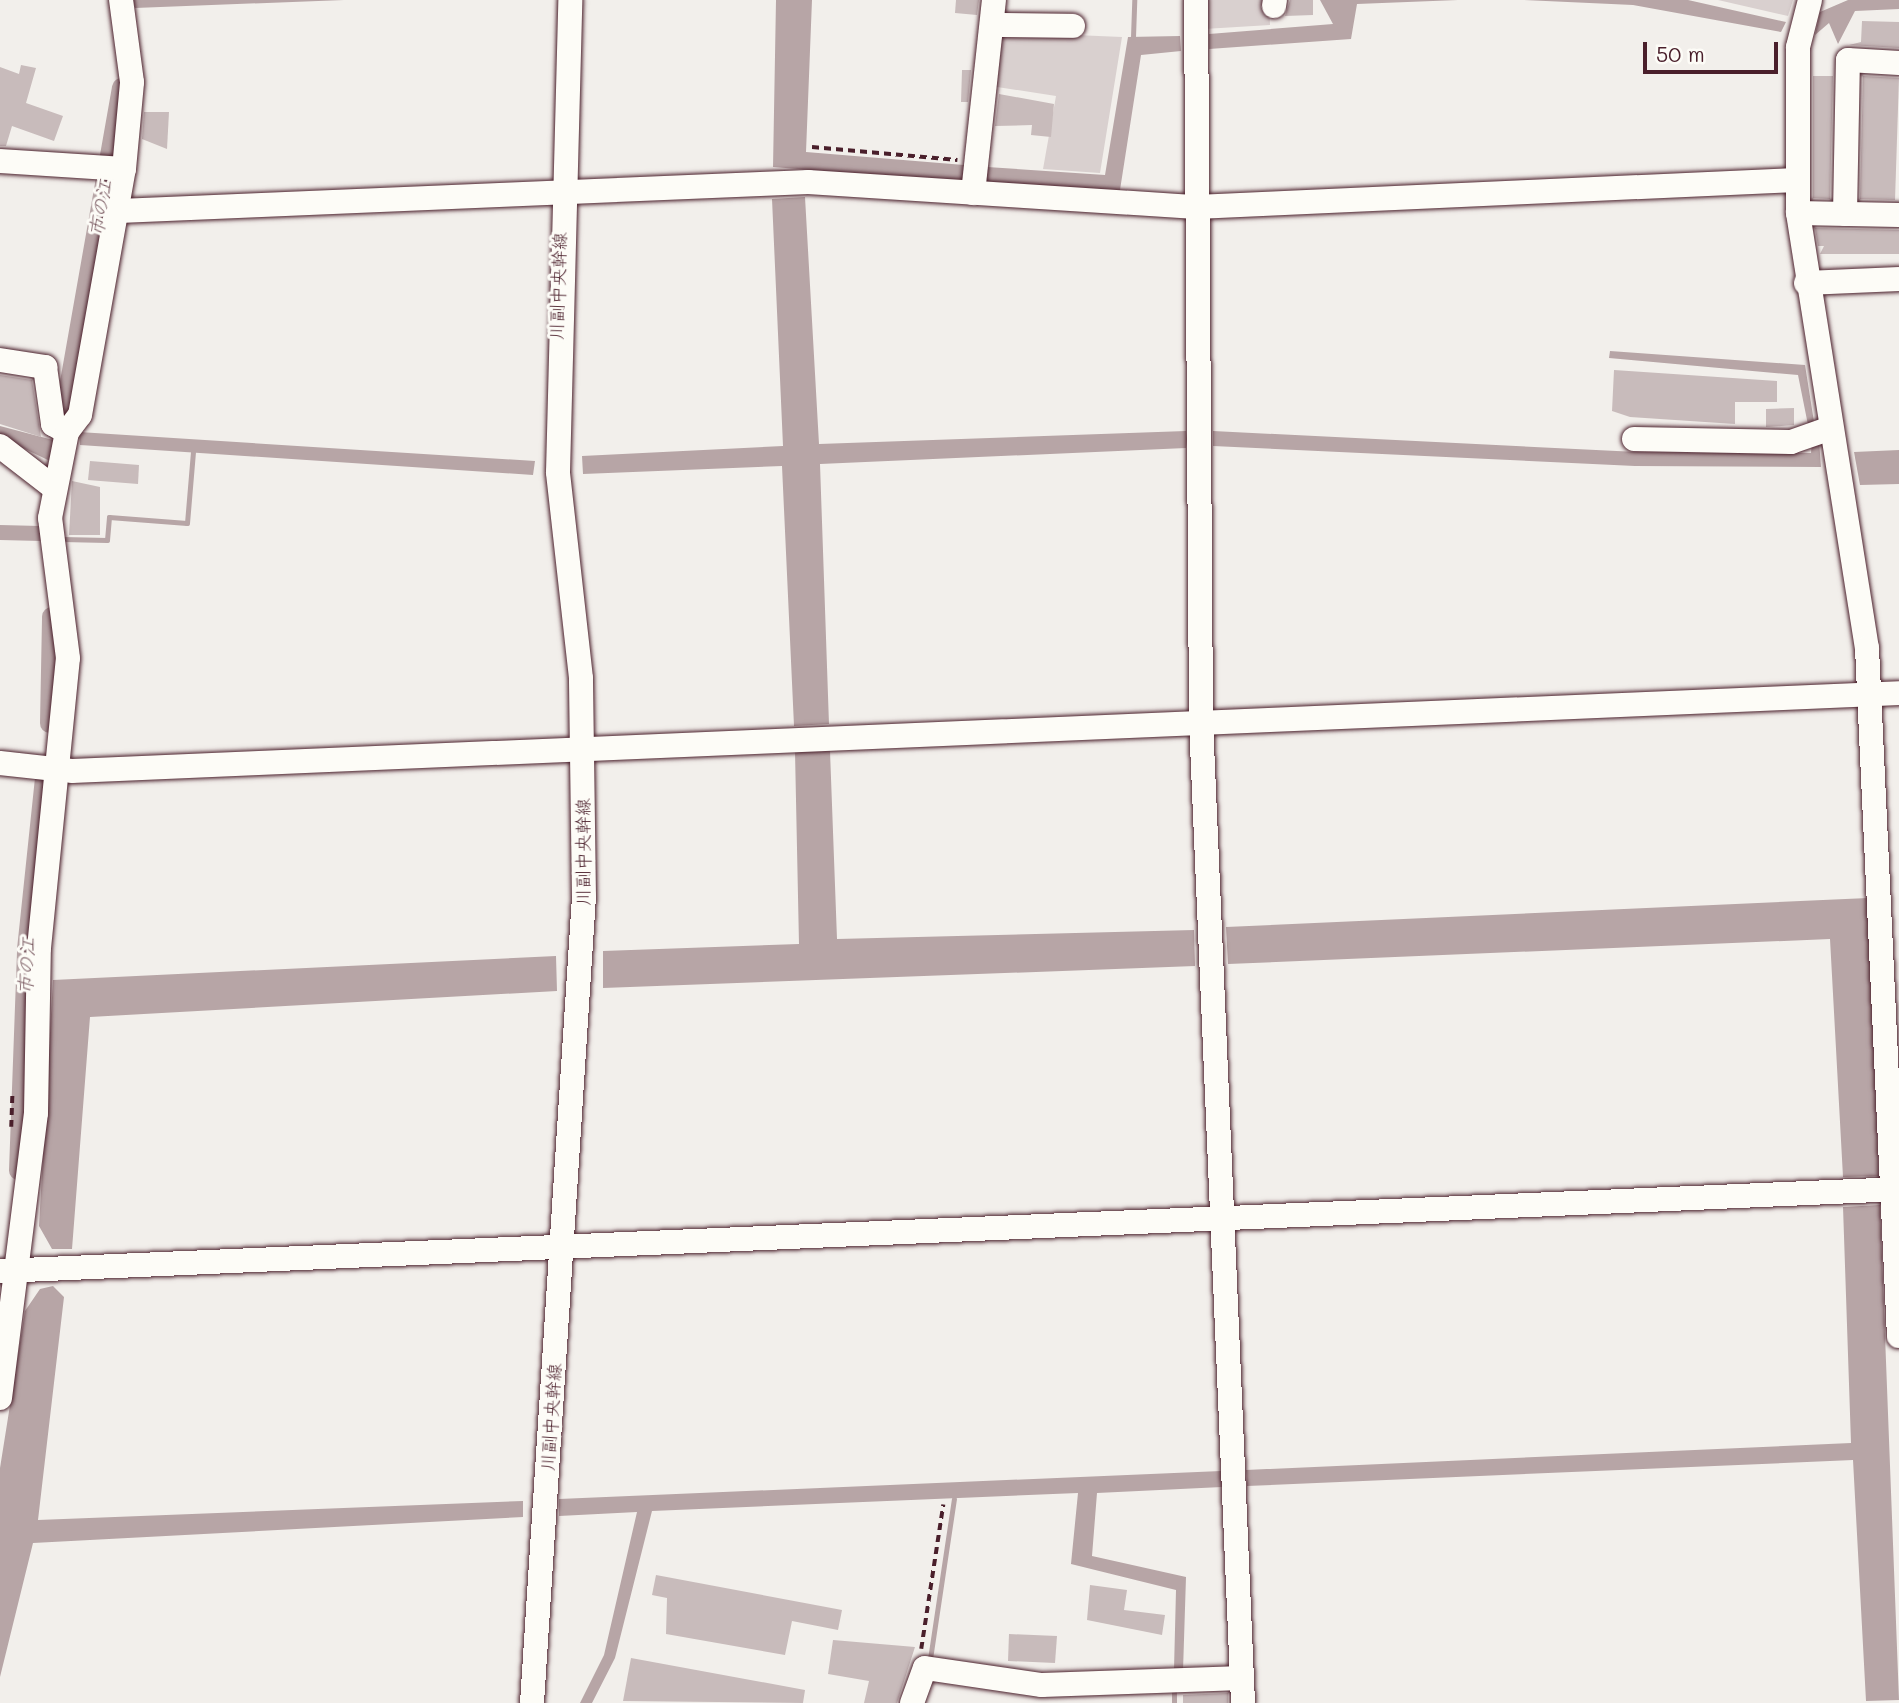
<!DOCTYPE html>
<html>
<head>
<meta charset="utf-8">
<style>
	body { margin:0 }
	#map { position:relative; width:1899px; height:1703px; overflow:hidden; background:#f2efeb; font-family:Mali,"Klee One",sans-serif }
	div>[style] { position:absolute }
	.green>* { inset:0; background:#d9d0cf }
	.water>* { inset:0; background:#b7a5a6 }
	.stream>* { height:5px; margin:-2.5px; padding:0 2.5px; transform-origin:2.5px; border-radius:2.5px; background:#b7a5a6 }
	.canal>* { height:19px; margin:-9.5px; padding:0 9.5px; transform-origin:9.5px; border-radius:9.5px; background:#b7a5a6 }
	.building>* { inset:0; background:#c8bbbb }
	.path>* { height:3.5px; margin-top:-1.75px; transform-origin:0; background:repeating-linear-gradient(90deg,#4a1f2b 0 7px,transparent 0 12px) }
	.roads { filter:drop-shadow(0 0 2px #4a1f2b) drop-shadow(0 0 2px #4a1f2b) }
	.minor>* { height:24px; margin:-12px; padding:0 12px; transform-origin:12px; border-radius:12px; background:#fdfcf7 }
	span { translate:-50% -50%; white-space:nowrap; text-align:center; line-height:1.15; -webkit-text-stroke:6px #fdfcf7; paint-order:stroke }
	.street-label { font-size:18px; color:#4a1f2b }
	.water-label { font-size:19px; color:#704e56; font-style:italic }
	.scale { position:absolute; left:1643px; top:42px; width:135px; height:32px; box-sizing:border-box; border:4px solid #4a1f2b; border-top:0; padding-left:9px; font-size:21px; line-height:24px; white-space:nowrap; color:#4a1f2b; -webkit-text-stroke:5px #fdfcf7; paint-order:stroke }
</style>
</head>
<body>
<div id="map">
	<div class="green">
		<i style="clip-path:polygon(1208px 0,1269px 0,1270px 25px,1204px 29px)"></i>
		<i style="clip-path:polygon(1718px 0,1793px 0,1788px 16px)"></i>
		<i style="clip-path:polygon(1003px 32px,1122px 37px,1100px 173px,1043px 169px,1056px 96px,991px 86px)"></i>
	</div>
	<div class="water">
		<i style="clip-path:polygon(133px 0,344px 0,135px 8px)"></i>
		<i style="clip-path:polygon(776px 0,812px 0,806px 152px,964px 165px,964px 182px,773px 167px)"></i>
		<i style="clip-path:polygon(1320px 0,1458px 0,1357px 4px,1351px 39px,1209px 49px,1209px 34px,1333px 24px)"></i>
		<i style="clip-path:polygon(1524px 0,1688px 0,1786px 22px,1781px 32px,1633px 5px)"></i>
		<i style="clip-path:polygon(1848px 0,1899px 0,1899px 9px,1855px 11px,1838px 44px,1829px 23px,1815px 35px,1820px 12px)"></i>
		<i style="clip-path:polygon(1180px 36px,1181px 51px,1141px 55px,1120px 190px,984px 183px,987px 167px,1105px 175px,1128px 37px)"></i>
		<i style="clip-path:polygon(805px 197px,819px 444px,1186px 431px,1187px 439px,1186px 448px,820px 464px,829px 724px,794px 726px,782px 466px,583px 474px,582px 456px,783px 446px,772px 199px)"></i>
		<i style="clip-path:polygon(1610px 351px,1805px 365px,1814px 422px,1808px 425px,1798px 375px,1609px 358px)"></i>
		<i style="clip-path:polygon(0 426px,53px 440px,50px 461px,0 437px)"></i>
		<i style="clip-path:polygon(1213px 431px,1637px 452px,1811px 453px,1812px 441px,1819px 441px,1821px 467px,1635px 466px,1213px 446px)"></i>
		<i style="clip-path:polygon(79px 432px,535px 461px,533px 475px,80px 445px)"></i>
		<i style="clip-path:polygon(1899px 450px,1899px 484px,1860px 485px,1854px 452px)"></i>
		<i style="clip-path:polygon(0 525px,40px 526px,41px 541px,0 540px)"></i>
		<i style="clip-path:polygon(830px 751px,837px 939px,1194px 930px,1195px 966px,603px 988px,603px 951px,799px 944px,795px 752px)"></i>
		<i style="clip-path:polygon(1868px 898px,1879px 1176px,1843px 1177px,1830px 939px,1228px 964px,1226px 927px)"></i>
		<i style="clip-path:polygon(556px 956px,557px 991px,90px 1017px,72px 1249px,52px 1249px,39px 1226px,53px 980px)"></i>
		<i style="clip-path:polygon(1880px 1205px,1899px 1700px,1866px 1701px,1853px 1460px,1247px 1486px,1246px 1470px,1851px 1443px,1843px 1207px)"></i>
		<i style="clip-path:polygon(53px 1286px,64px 1297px,38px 1520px,523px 1501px,523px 1517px,33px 1543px,0 1677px,0 1468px,25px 1311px,40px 1289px)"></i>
		<i style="clip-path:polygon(1221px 1471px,1222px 1487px,1097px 1493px,1092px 1556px,1186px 1577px,1183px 1671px,1174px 1669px,1176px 1590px,1071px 1564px,1078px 1493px,652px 1511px,615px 1658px,592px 1703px,580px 1703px,604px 1655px,637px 1512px,559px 1516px,559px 1499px)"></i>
	</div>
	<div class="stream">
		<i style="left:1133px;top:37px;width:37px;rotate:-88deg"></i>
		<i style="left:62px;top:539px;width:45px;rotate:1.3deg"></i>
		<i style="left:107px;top:540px;width:23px;rotate:-85deg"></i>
		<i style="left:109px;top:517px;width:78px;rotate:4.4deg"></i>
		<i style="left:187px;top:523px;width:71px;rotate:-85.2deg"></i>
		<i style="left:930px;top:1659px;width:162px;rotate:-81.5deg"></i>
		<i style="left:1174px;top:1703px;width:17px;rotate:-90deg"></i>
	</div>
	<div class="canal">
		<i style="left:63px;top:416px;width:334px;rotate:-80deg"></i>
		<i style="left:49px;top:723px;width:107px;rotate:-88.9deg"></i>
		<i style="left:18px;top:1170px;width:221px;rotate:-87.9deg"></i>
		<i style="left:26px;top:949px;width:183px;rotate:-84deg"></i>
	</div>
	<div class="building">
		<i style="clip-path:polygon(956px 0,979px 0,977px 15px,955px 13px)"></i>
		<i style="clip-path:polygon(1290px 0,1313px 0,1313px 15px,1285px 16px)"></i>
		<i style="clip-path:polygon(1862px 21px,1899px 22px,1899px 48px,1849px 45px,1861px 42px)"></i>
		<i style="clip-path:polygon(21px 65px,36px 68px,26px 103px,63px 116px,54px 141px,12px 126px,6px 146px,0 146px,0 67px,19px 74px)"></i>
		<i style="clip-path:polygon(962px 70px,971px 70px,968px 102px,961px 102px)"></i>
		<i style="clip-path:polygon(1813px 76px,1833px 76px,1830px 199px,1813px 198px)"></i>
		<i style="clip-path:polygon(1863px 76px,1899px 78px,1895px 200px,1860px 199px)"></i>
		<i style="clip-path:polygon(999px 94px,1054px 104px,1051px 137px,1031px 135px,1032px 125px,995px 126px)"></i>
		<i style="clip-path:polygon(144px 112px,169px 112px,167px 149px,142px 139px)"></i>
		<i style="clip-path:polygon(1815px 228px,1899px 230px,1899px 254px,1820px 254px,1824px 246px,1818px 246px)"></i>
		<i style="clip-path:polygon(1614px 370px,1777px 381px,1777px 402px,1735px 402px,1735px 424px,1630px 417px,1612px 411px)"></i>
		<i style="clip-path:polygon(0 375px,32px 380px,41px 437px,0 424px)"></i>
		<i style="clip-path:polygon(1794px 408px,1794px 425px,1766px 427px,1766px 409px)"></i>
		<i style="clip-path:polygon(90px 461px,139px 465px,138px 484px,88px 480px)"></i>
		<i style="clip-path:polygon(72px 481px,100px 487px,100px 535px,69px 535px)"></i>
		<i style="clip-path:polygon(656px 1575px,842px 1610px,838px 1630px,792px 1621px,785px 1655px,666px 1634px,667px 1598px,652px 1595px)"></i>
		<i style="clip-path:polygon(1090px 1585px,1127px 1590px,1124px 1610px,1165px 1615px,1162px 1635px,1087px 1620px)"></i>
		<i style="clip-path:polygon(1009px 1634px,1057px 1636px,1055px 1663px,1008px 1661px)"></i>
		<i style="clip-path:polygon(833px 1640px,915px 1647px,897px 1703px,864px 1703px,869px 1681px,828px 1674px)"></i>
		<i style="clip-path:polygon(631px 1658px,805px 1690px,803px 1703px,623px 1701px)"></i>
		<i style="clip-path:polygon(1228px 1693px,1228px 1703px,1183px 1703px,1183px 1695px)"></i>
	</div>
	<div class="path">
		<i style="left:812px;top:147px;width:146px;rotate:5.1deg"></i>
		<i style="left:11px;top:1127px;width:33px;rotate:-88deg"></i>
		<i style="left:921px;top:1649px;width:146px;rotate:-81.3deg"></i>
	</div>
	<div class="roads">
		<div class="minor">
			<i style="left:1196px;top:0;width:721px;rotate:89.6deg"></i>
			<i style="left:1201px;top:721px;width:983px;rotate:87.55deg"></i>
			<i style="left:1810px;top:0;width:49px;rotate:104.3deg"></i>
			<i style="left:1798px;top:47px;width:166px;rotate:90deg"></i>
			<i style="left:1798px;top:213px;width:440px;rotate:81deg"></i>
			<i style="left:1867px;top:648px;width:689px;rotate:87.34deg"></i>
			<i style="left:1274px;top:6px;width:6px;rotate:-81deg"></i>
			<i style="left:995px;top:25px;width:78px;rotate:0.7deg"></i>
			<i style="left:0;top:161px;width:124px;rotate:3.7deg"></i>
			<i style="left:973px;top:193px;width:194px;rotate:-83.8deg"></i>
			<i style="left:119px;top:211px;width:690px;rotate:-2.41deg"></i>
			<i style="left:808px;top:182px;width:389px;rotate:3.7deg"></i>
			<i style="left:1196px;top:207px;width:601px;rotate:-2.58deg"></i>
			<i style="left:1798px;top:213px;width:101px;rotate:1.1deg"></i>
			<i style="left:1845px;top:214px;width:154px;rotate:-88.9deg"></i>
			<i style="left:1848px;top:60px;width:51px;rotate:3.4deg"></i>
			<i style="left:1806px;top:283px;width:93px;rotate:-2.5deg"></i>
			<i style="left:0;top:360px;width:46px;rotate:8.8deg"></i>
			<i style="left:45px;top:367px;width:58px;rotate:82deg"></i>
			<i style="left:53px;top:424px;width:16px;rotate:30deg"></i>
			<i style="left:1634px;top:439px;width:157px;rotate:1.1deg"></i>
			<i style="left:1791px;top:442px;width:42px;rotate:-19.3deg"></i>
			<i style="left:0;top:446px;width:67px;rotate:37.7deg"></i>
			<i style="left:0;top:763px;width:72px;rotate:6.3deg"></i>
			<i style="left:72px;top:771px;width:1829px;rotate:-2.44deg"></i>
			<i style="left:0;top:1271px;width:1901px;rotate:-2.47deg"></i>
			<i style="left:0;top:1398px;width:287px;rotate:-82.8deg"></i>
			<i style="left:36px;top:1113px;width:165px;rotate:-89deg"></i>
			<i style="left:39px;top:948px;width:291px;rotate:-84.3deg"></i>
			<i style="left:68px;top:658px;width:141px;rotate:-97.3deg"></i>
			<i style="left:50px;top:518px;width:88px;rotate:-78.8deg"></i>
			<i style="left:67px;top:432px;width:21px;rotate:-53deg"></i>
			<i style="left:80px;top:415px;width:250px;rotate:-79.9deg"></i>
			<i style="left:124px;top:169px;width:87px;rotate:-84.7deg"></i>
			<i style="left:132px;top:82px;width:83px;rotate:-97.6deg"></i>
			<i style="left:532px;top:1703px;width:808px;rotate:-86.31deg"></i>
			<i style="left:584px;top:897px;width:219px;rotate:-90.8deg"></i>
			<i style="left:581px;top:678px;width:207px;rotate:-96.4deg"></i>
			<i style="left:558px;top:472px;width:472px;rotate:-88.5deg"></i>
			<i style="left:912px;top:1703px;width:37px;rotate:-70deg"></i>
			<i style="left:925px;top:1668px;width:118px;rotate:8.3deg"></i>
			<i style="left:1042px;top:1685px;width:200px;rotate:-2deg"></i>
		</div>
	</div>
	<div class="street-label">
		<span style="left:558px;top:286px;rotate:-88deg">川副中央幹線</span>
		<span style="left:583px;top:852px;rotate:-90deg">川副中央幹線</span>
		<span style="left:551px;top:1417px;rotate:-86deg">川副中央幹線</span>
	</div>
	<div class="water-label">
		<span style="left:100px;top:208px;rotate:-80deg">市の江</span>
		<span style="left:26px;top:966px;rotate:-87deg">市の江</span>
	</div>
	<div class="scale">50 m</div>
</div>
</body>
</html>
